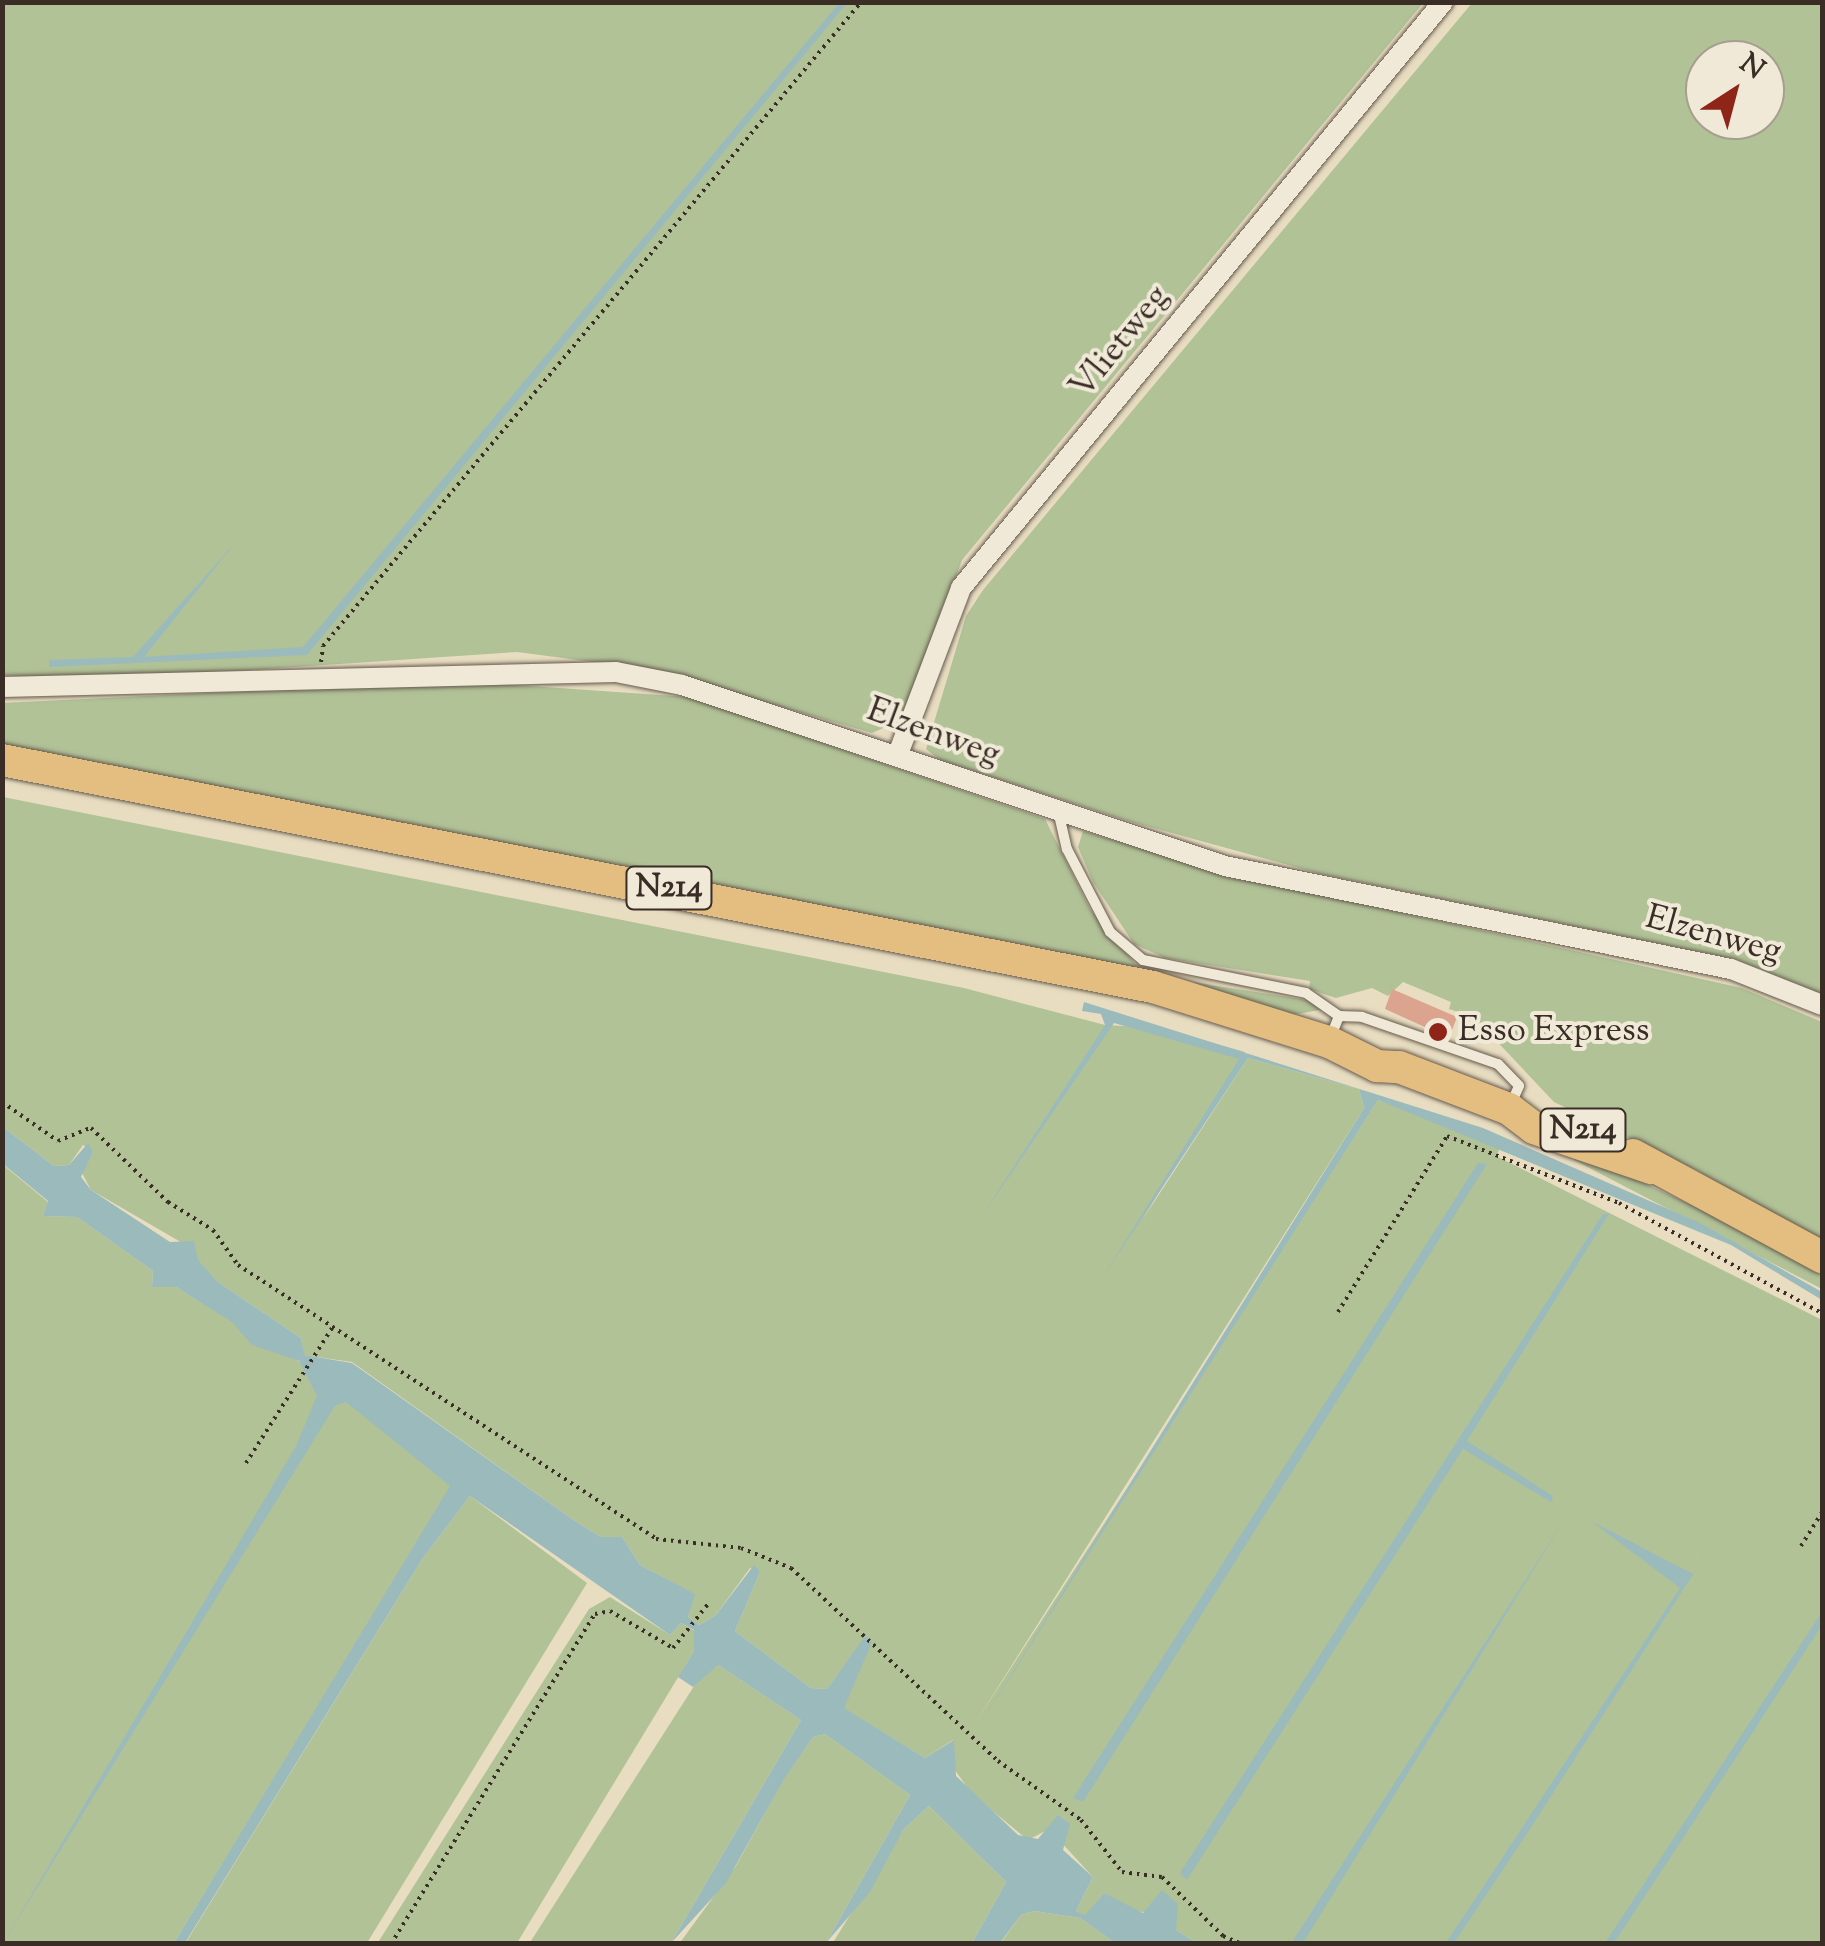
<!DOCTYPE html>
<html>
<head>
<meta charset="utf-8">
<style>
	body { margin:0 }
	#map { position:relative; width:1825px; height:1946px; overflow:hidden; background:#e8ddc1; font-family:"Sorts Mill Goudy",serif }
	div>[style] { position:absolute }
	.green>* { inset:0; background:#b1c297 }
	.water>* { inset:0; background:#9bbabc }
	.building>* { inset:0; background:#dca38f }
	.path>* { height:4px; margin-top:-2px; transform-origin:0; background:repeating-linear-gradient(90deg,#392d26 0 2.5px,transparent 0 7.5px) }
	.roads { filter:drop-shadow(0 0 2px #65594d) drop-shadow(0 0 2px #65594d) }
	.lane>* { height:10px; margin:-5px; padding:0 5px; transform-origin:5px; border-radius:5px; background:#f0e9d7 }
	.street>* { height:20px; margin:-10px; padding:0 10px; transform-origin:10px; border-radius:10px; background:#f0e9d7 }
	.primary>* { height:32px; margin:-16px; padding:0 16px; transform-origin:16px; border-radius:16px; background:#e4be80 }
	.dots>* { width:28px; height:28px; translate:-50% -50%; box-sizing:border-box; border:5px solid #f0e9d7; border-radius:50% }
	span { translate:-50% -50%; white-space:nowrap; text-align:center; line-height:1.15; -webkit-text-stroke:8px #f0e9d7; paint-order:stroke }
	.shield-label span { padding:2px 8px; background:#f0e9d7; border:2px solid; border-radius:8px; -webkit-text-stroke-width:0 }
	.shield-label { font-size:32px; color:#392d26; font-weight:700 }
	.street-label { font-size:35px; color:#392d26 }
	.poi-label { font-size:35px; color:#392d26 }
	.left { translate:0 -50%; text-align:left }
	.frame { position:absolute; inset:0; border:5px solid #392d26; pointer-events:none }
	.north { position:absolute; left:1685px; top:40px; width:100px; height:100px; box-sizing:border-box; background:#f0e9d7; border:2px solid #a79e90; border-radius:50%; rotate:36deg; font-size:28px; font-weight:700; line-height:40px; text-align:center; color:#392d26 }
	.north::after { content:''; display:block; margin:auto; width:35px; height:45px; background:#8f2418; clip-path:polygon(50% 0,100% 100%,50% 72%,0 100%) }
</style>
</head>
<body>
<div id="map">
	<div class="green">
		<i style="clip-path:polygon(2px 3px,1423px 3px,962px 560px,904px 719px,872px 733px,654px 670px,517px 652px,86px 681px,3px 675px)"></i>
		<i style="clip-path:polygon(evenodd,1472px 3px,1822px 3px,1822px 994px,1735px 959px,1321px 874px,1128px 821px,940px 760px,926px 749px,966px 616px,983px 590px,1472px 3px,1705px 60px,1765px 60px,1765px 120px,1705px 120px,1705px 60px)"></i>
		<i style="clip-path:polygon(457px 681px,689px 697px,1045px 819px,1090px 909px,1142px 972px,3px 746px,2px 703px)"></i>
		<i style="clip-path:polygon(3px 797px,964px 988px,1105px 1025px,1160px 1028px,1245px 1052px,1141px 1222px,1248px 1058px,1359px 1089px,1364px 1108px,974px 1725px,1378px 1100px,1501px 1146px,1496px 1156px,1822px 1320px,1822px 1943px,1197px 1943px,1176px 1930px,1175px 1915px,1133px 1911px,1104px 1893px,1085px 1916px,1076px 1911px,1093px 1877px,1049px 1829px,1028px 1840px,972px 1794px,952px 1766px,953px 1740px,925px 1758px,843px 1708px,871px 1642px,865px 1637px,827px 1689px,811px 1688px,735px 1631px,760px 1572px,750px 1568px,715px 1616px,699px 1625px,688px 1617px,694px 1594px,640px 1565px,622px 1537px,601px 1537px,575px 1521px,352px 1362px,303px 1355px,301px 1338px,218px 1282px,179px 1241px,91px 1190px,81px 1171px,93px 1152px,83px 1145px,69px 1165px,54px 1166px,3px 1127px)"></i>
		<i style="clip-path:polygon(1083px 831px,1235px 876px,1742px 988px,1822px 1022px,1822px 1248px,1698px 1171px,1554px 1102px,1474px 1017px,1449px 1009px,1451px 1002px,1403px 982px,1388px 996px,1372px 988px,1336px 998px,1309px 989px,1310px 981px,1165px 958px,1134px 944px,1093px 882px,1078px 847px)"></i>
		<i style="clip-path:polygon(1186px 981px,1307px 1000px,1324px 1009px,1293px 1015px)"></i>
		<i style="clip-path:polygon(1577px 1152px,1732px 1224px,1822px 1276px,1822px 1289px,1574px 1160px)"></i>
		<i style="clip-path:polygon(2px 1164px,48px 1202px,43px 1216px,77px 1217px,153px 1271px,152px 1287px,176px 1287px,298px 1361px,451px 1486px,174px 1943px,3px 1943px)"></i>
		<i style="clip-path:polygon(470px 1496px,587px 1583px,367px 1943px,185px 1944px,423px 1558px)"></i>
		<i style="clip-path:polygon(610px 1597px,670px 1635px,681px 1623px,695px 1631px,694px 1651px,517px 1943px,377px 1944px,589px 1609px)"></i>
		<i style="clip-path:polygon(718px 1665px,801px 1720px,671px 1943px,529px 1944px,705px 1669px)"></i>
		<i style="clip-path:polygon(825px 1734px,910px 1795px,826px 1943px,679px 1944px,736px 1866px,784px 1778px,813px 1737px)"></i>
		<i style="clip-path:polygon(929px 1806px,1006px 1882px,972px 1943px,832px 1944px,903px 1830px)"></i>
		<i style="clip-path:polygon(1034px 1911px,1080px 1918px,1115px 1943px,1000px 1944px,1021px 1915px)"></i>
	</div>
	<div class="water">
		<i style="clip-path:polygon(839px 3px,847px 3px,307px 655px,49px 667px,49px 660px,133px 657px,235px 543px,144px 657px,303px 647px)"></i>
		<i style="clip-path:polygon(1084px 1002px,1483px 1128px,1700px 1223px,1822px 1292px,1822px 1300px,1731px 1245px,1378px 1100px,978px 1728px,1364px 1108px,1359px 1089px,1248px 1058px,1101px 1280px,1239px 1059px,1114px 1023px,980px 1219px,1105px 1025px,1101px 1014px,1082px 1011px)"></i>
		<i style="clip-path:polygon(3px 1127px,54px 1166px,69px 1165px,88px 1143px,93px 1152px,81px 1177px,91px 1190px,170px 1242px,194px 1241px,198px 1260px,218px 1282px,301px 1338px,304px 1355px,352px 1363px,575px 1521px,601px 1537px,622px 1537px,640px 1565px,695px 1594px,688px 1617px,699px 1625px,715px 1616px,754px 1565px,760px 1572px,735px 1631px,811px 1688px,827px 1689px,865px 1636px,872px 1642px,844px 1708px,925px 1758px,954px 1740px,956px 1776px,1018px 1835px,1038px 1839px,1058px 1815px,1070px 1824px,1063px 1850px,1093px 1877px,1076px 1911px,1085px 1915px,1104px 1893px,1143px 1913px,1162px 1890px,1178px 1904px,1176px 1930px,1197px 1943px,1115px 1943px,1080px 1918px,1034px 1911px,1021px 1915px,1000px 1943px,972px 1943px,1006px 1882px,929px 1806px,903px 1830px,870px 1892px,826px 1943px,910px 1795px,825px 1734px,813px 1737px,784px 1779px,726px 1883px,671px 1943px,801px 1720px,718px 1665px,693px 1687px,678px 1677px,694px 1651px,694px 1630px,681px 1623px,670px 1635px,470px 1496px,423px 1558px,185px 1943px,174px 1943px,450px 1486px,346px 1402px,335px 1406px,3px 1943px,296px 1446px,317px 1396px,299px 1361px,252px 1345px,232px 1322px,176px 1287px,152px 1287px,153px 1271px,77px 1217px,43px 1216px,48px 1201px,3px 1164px)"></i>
		<i style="clip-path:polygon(1478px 1163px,1487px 1164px,1083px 1802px,1073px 1798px)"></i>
		<i style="clip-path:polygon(1603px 1214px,1609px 1214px,1467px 1441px,1553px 1496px,1551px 1502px,1463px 1449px,1187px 1880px,1180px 1873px)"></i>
		<i style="clip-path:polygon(1822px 1373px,1530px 1829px,1454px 1943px,1446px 1943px,1680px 1588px,1591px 1521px,1693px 1574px)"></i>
		<i style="clip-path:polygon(1566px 1517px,1303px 1943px,1292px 1943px,1292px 1942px)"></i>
		<i style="clip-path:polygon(1822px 1612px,1822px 1625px,1751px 1735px,1614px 1943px,1605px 1943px)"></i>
	</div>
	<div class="building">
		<i style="clip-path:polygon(1392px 989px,1457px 1017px,1449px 1038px,1385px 1009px)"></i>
	</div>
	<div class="path">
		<i style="left:321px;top:662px;width:16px;rotate:-83deg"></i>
		<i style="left:323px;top:646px;width:839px;rotate:-50.12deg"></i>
		<i style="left:2px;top:1102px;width:68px;rotate:34.9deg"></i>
		<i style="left:58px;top:1141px;width:35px;rotate:-22deg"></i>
		<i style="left:91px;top:1128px;width:107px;rotate:43.9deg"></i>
		<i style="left:168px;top:1202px;width:53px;rotate:31.9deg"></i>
		<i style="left:213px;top:1230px;width:43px;rotate:54.5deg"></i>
		<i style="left:238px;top:1265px;width:500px;rotate:33.2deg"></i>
		<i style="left:656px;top:1539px;width:85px;rotate:6deg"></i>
		<i style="left:741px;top:1548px;width:54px;rotate:21.8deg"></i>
		<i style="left:791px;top:1568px;width:283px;rotate:43deg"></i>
		<i style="left:998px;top:1761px;width:102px;rotate:35.4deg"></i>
		<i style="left:1081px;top:1820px;width:66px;rotate:51.7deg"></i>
		<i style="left:1122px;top:1872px;width:40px;rotate:7.1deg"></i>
		<i style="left:1162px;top:1877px;width:85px;rotate:44deg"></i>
		<i style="left:1223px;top:1936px;width:21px;rotate:23deg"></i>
		<i style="left:1338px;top:1312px;width:207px;rotate:-58.2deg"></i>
		<i style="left:1447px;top:1136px;width:185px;rotate:21.3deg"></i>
		<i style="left:1619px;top:1203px;width:231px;rotate:28.5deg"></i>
		<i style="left:246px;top:1463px;width:160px;rotate:-57.5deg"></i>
		<i style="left:1801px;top:1546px;width:40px;rotate:-58deg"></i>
		<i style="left:391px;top:1944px;width:388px;rotate:-58.3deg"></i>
		<i style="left:595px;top:1614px;width:15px;rotate:-11deg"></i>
		<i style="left:610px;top:1611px;width:73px;rotate:30.4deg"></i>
		<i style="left:673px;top:1648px;width:56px;rotate:-51.5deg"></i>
	</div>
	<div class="roads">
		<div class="lane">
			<i style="left:1059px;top:815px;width:35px;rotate:77deg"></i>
			<i style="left:1067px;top:849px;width:93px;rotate:62.6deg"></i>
			<i style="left:1110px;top:932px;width:43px;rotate:40.3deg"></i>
			<i style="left:1143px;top:960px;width:166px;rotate:11.4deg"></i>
			<i style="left:1306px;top:993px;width:40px;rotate:34.9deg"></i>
			<i style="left:1331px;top:1036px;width:22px;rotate:-68deg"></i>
			<i style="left:1339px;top:1016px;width:23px;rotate:2deg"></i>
			<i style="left:1362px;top:1017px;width:144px;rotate:19.1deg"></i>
			<i style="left:1498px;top:1064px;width:30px;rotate:46deg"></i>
			<i style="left:1519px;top:1086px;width:20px;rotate:114deg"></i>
		</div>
		<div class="street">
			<i style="left:2px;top:687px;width:614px;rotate:-1.4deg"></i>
			<i style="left:616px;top:672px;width:67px;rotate:11.1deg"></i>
			<i style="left:682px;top:685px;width:572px;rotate:18.43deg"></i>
			<i style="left:1225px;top:866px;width:516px;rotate:11.51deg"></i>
			<i style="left:1731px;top:969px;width:98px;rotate:21.6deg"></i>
			<i style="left:898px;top:754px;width:178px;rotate:-69.2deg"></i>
			<i style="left:961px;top:588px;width:759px;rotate:-50.56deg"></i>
		</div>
		<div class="primary">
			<i style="left:2px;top:760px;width:1173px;rotate:11.16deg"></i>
			<i style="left:1153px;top:987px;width:184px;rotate:17.4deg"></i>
			<i style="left:1329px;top:1042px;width:54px;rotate:26.6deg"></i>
			<i style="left:1377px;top:1066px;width:22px;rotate:3deg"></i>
			<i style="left:1399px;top:1067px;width:118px;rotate:20.9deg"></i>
			<i style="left:1509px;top:1109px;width:31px;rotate:37deg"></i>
			<i style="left:1534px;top:1128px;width:124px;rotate:18.9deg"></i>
			<i style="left:1633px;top:1155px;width:215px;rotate:28.4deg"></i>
		</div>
	</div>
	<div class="dots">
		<i style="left:1438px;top:1032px;background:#8f2418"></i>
	</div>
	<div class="shield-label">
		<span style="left:669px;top:888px">N214</span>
		<span style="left:1583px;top:1130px">N214</span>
	</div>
	<div class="street-label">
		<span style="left:1121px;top:343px;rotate:-51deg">Vlietweg</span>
		<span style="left:933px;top:734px;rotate:20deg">Elzenweg</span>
		<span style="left:1713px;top:936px;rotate:15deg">Elzenweg</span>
	</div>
	<div class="poi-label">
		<span class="left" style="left:1458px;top:1032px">Esso Express</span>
	</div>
	<div class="frame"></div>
	<div class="north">N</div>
</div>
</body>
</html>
